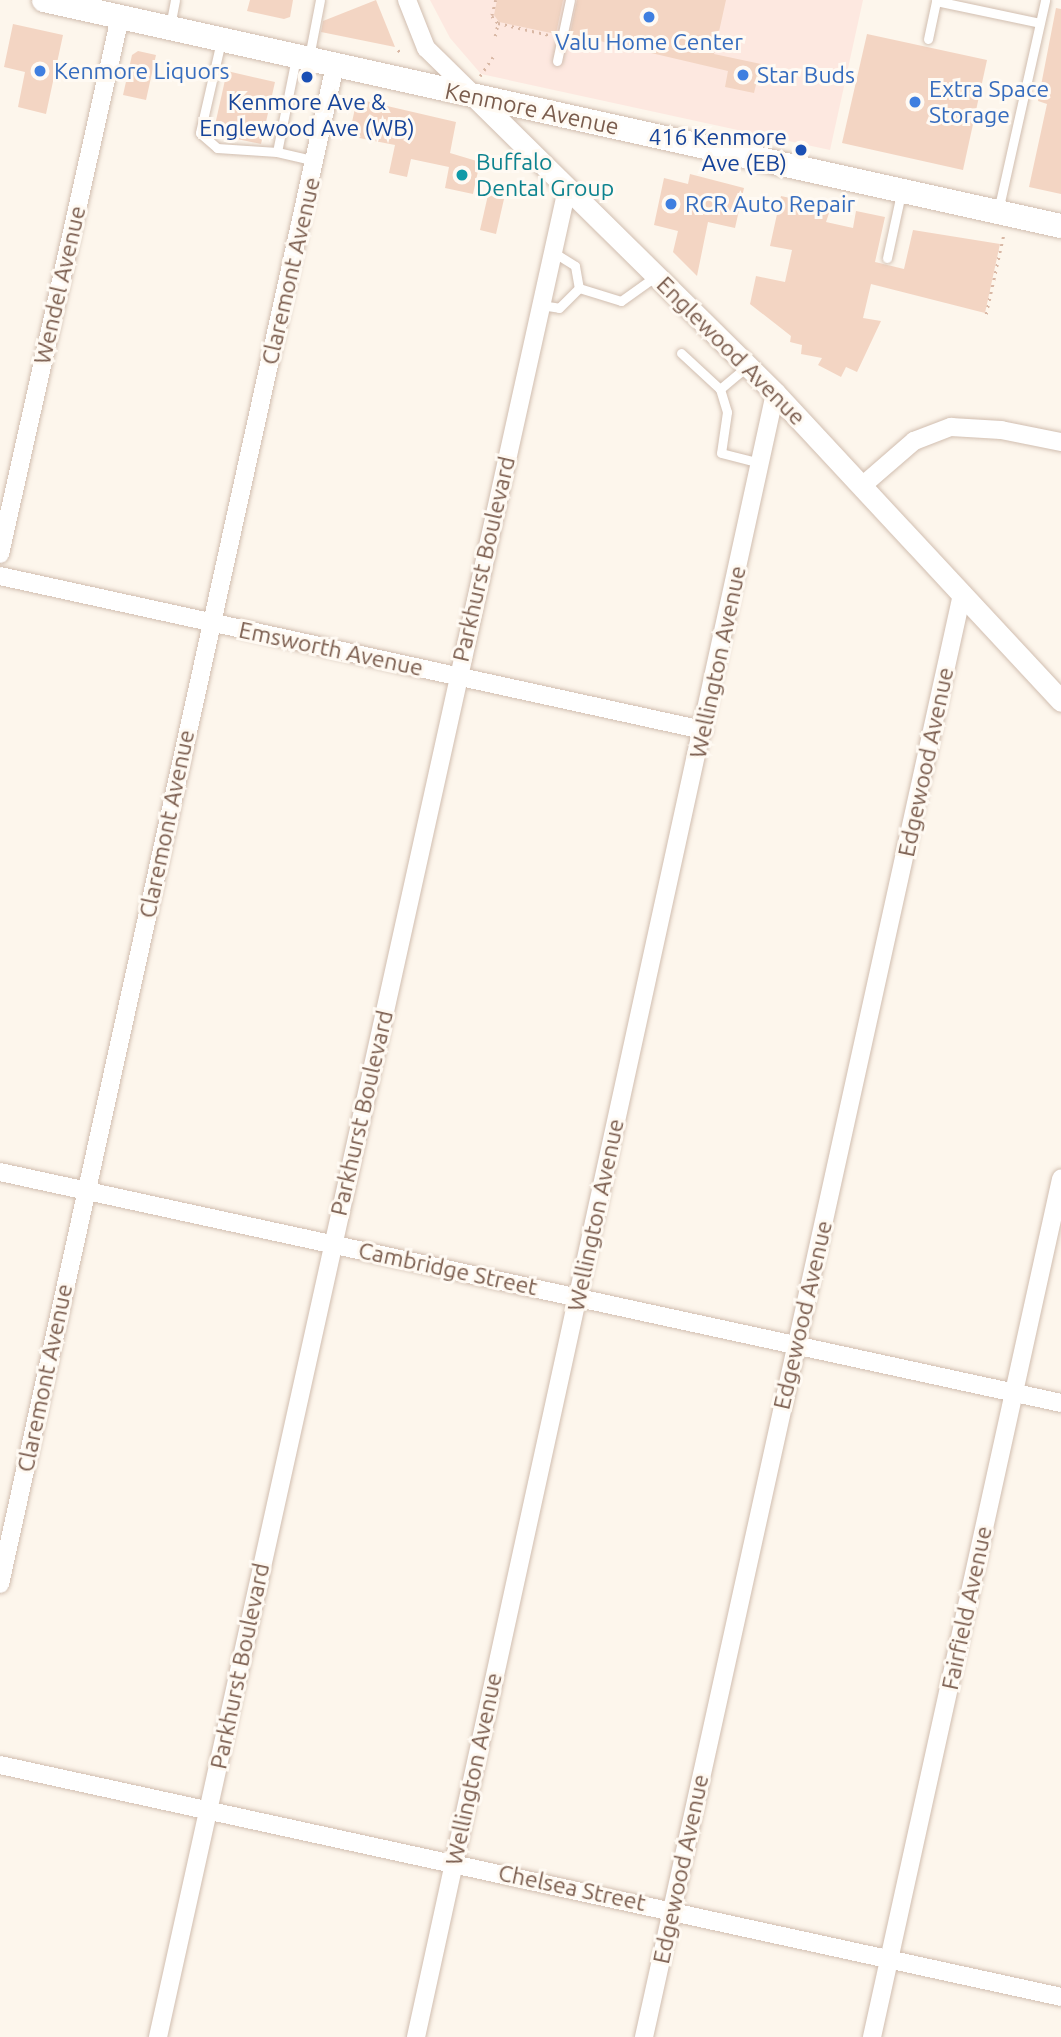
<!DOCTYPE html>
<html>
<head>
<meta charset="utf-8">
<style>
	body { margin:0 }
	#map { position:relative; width:1061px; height:2037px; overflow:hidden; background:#fdf6ec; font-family:Ubuntu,sans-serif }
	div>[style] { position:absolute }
	.commercial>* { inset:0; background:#fde8e0 }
	.building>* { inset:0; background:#f3d5c3 }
	.path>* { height:2.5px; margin-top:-1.25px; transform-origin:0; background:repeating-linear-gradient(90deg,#d9b8a5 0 2px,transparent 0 7px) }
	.roads { filter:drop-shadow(0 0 2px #d1beb0) drop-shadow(0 0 2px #d1beb0) }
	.service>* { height:9px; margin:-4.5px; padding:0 4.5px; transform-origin:4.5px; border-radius:4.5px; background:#fff }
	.minor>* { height:18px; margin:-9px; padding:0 9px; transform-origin:9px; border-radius:9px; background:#fff }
	.tertiary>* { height:21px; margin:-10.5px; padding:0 10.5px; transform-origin:10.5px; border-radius:10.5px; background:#fff }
	.secondary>* { height:24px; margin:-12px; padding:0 12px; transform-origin:12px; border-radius:12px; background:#fff }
	.dots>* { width:19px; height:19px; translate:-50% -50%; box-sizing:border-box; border:4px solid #fffaf3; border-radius:50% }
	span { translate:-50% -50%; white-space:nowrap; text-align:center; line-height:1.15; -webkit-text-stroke:6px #fffaf3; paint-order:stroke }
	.shop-label { font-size:23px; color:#366cbe }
	.left { translate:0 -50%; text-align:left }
	.transit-label { font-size:23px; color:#164399 }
	.right { translate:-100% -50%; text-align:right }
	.street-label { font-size:23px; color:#7a5c4d }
	.culture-label { font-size:23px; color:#0d838f }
</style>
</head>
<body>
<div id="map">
	<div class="commercial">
		<i style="clip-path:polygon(430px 0,863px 0,830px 150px,481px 74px,450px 38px)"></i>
	</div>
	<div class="building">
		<i style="clip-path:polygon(250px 0,293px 0,290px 17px,284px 19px,247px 11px)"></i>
		<i style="clip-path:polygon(376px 0,395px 47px,321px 32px,323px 21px)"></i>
		<i style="clip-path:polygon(497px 0,563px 0,556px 34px,499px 22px,494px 15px)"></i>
		<i style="clip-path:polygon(577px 0,726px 0,714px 54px,761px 64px,754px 93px,725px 87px,728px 71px,570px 34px)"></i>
		<i style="clip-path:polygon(1056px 8px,1061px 9px,1061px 194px,1029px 187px,1047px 104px,1038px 101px)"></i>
		<i style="clip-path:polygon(13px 24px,63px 35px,46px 114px,18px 107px,25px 72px,4px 67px)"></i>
		<i style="clip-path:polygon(867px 34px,987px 60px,963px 170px,842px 143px)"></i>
		<i style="clip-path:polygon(138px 51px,156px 55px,146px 100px,123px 95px,132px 55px)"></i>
		<i style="clip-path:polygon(227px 71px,275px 82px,261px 144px,213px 134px)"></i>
		<i style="clip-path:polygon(357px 99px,456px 122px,450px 153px,480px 162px,473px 194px,445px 188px,449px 167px,411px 159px,407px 177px,389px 173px,395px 145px,349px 136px)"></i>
		<i style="clip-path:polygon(690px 174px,744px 188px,735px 228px,708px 222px,697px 276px,673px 252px,678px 231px,654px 225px,664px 178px,688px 184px)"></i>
		<i style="clip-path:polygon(488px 195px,504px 199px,496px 234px,480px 230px)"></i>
		<i style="clip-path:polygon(781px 196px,831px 207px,826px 222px,853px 228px,856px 211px,885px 217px,875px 262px,904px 269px,913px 230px,1000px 244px,985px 313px,871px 284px,863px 318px,881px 321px,857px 372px,846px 367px,841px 377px,818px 365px,822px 358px,801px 354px,802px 345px,790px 342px,791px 336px,750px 304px,756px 276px,785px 282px,792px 250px,770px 246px)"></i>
	</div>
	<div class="path">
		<i style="left:496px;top:0;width:16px;rotate:104deg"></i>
		<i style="left:492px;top:16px;width:9px;rotate:49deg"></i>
		<i style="left:498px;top:23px;width:52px;rotate:13.2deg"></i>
		<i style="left:495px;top:36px;width:13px;rotate:-77deg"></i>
		<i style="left:398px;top:50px;width:6px;rotate:39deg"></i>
		<i style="left:480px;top:76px;width:23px;rotate:-56deg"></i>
		<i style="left:986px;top:314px;width:83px;rotate:-77.5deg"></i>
	</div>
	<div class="roads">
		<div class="service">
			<i style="left:170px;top:26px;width:26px;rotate:-79deg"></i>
			<i style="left:928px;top:39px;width:39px;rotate:-78deg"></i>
			<i style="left:936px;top:1px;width:106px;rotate:11.9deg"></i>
			<i style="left:221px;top:41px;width:94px;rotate:102.9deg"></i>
			<i style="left:200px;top:133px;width:23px;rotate:41deg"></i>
			<i style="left:217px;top:148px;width:60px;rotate:3.8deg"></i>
			<i style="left:277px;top:152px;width:96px;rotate:-78.6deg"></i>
			<i style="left:309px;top:57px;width:58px;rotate:-79.1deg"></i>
			<i style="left:557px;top:61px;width:62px;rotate:-78deg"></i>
			<i style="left:277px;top:152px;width:40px;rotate:13deg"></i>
			<i style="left:998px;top:211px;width:216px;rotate:-77.4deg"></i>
			<i style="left:553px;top:252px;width:26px;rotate:32deg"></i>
			<i style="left:575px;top:266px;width:22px;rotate:80deg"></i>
			<i style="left:579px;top:288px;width:44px;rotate:17.2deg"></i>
			<i style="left:621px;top:301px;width:43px;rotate:-35.5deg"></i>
			<i style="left:887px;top:258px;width:66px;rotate:-77.8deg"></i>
			<i style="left:541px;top:305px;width:18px;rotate:9deg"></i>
			<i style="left:559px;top:308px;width:28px;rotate:-45deg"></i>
			<i style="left:681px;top:353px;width:53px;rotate:42.7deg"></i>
			<i style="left:720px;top:389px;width:24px;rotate:73deg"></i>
			<i style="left:727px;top:412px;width:41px;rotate:98.3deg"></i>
			<i style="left:721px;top:453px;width:40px;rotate:14.4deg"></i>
			<i style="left:720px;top:389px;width:35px;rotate:-40deg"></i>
		</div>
		<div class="minor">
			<i style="left:407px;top:0;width:52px;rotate:68.4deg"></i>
			<i style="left:426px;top:48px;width:67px;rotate:44.4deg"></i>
			<i style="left:862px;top:486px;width:69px;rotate:-40.9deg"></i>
			<i style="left:914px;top:441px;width:40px;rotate:-21deg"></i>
			<i style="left:951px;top:427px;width:50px;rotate:3.4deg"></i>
			<i style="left:1001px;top:430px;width:61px;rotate:11.3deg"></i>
			<i style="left:0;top:554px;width:550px;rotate:-77.4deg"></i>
			<i style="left:0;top:576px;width:720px;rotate:12.36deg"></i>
			<i style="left:0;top:1172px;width:1086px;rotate:12.28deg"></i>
			<i style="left:0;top:1584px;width:1556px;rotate:-77.56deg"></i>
			<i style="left:0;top:1765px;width:1086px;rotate:12.33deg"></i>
			<i style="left:158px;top:2037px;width:1893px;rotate:-77.52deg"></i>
			<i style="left:416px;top:2037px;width:1683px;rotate:-77.68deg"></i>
			<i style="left:644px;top:2037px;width:1478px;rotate:-77.57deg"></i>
			<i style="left:872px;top:2037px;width:879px;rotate:-77.58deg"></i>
		</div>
		<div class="tertiary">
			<i style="left:474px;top:96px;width:423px;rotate:44.6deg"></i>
			<i style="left:775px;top:393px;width:420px;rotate:47.1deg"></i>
		</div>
		<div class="secondary">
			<i style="left:44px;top:0;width:1042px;rotate:12.53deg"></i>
		</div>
	</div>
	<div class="dots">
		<i style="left:649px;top:17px;background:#3f7fe0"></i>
		<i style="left:40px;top:71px;background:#3f7fe0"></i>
		<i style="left:743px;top:75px;background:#3f7fe0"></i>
		<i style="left:307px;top:77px;background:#1a4fb4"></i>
		<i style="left:915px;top:102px;background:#3f7fe0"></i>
		<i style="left:801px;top:150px;background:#1a4fb4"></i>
		<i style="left:462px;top:175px;background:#0f9aa8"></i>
		<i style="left:671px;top:204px;background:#3f7fe0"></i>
	</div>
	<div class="shop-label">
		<span style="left:649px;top:42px">Valu Home Center</span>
		<span class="left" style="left:54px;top:71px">Kenmore Liquors</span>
		<span class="left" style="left:757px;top:75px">Star Buds</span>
		<span class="left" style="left:929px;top:102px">Extra Space<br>Storage</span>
		<span class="left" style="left:685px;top:204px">RCR Auto Repair</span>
	</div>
	<div class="transit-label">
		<span style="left:307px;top:115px">Kenmore Ave &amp;<br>Englewood Ave (WB)</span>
		<span class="right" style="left:787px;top:150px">416 Kenmore<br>Ave (EB)</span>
	</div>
	<div class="street-label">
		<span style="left:532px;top:109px;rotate:12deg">Kenmore Avenue</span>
		<span style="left:291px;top:271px;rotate:-77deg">Claremont Avenue</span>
		<span style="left:60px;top:285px;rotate:-77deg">Wendel Avenue</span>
		<span style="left:731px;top:351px;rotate:45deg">Englewood Avenue</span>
		<span style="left:484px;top:559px;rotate:-77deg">Parkhurst Boulevard</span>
		<span style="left:331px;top:649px;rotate:12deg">Emsworth Avenue</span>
		<span style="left:718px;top:662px;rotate:-78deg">Wellington Avenue</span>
		<span style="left:926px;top:762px;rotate:-78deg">Edgewood Avenue</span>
		<span style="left:167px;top:824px;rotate:-78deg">Claremont Avenue</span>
		<span style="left:362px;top:1113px;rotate:-77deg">Parkhurst Boulevard</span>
		<span style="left:596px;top:1215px;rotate:-78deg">Wellington Avenue</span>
		<span style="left:448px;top:1269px;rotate:12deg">Cambridge Street</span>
		<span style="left:803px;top:1315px;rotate:-77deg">Edgewood Avenue</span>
		<span style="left:45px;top:1378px;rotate:-78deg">Claremont Avenue</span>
		<span style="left:967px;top:1608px;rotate:-78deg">Fairfield Avenue</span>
		<span style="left:240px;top:1666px;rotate:-78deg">Parkhurst Boulevard</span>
		<span style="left:474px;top:1769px;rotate:-78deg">Wellington Avenue</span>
		<span style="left:681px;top:1869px;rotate:-78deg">Edgewood Avenue</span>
		<span style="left:572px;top:1888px;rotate:12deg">Chelsea Street</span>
	</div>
	<div class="culture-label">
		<span class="left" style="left:476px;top:175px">Buffalo<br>Dental Group</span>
	</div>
</div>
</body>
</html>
